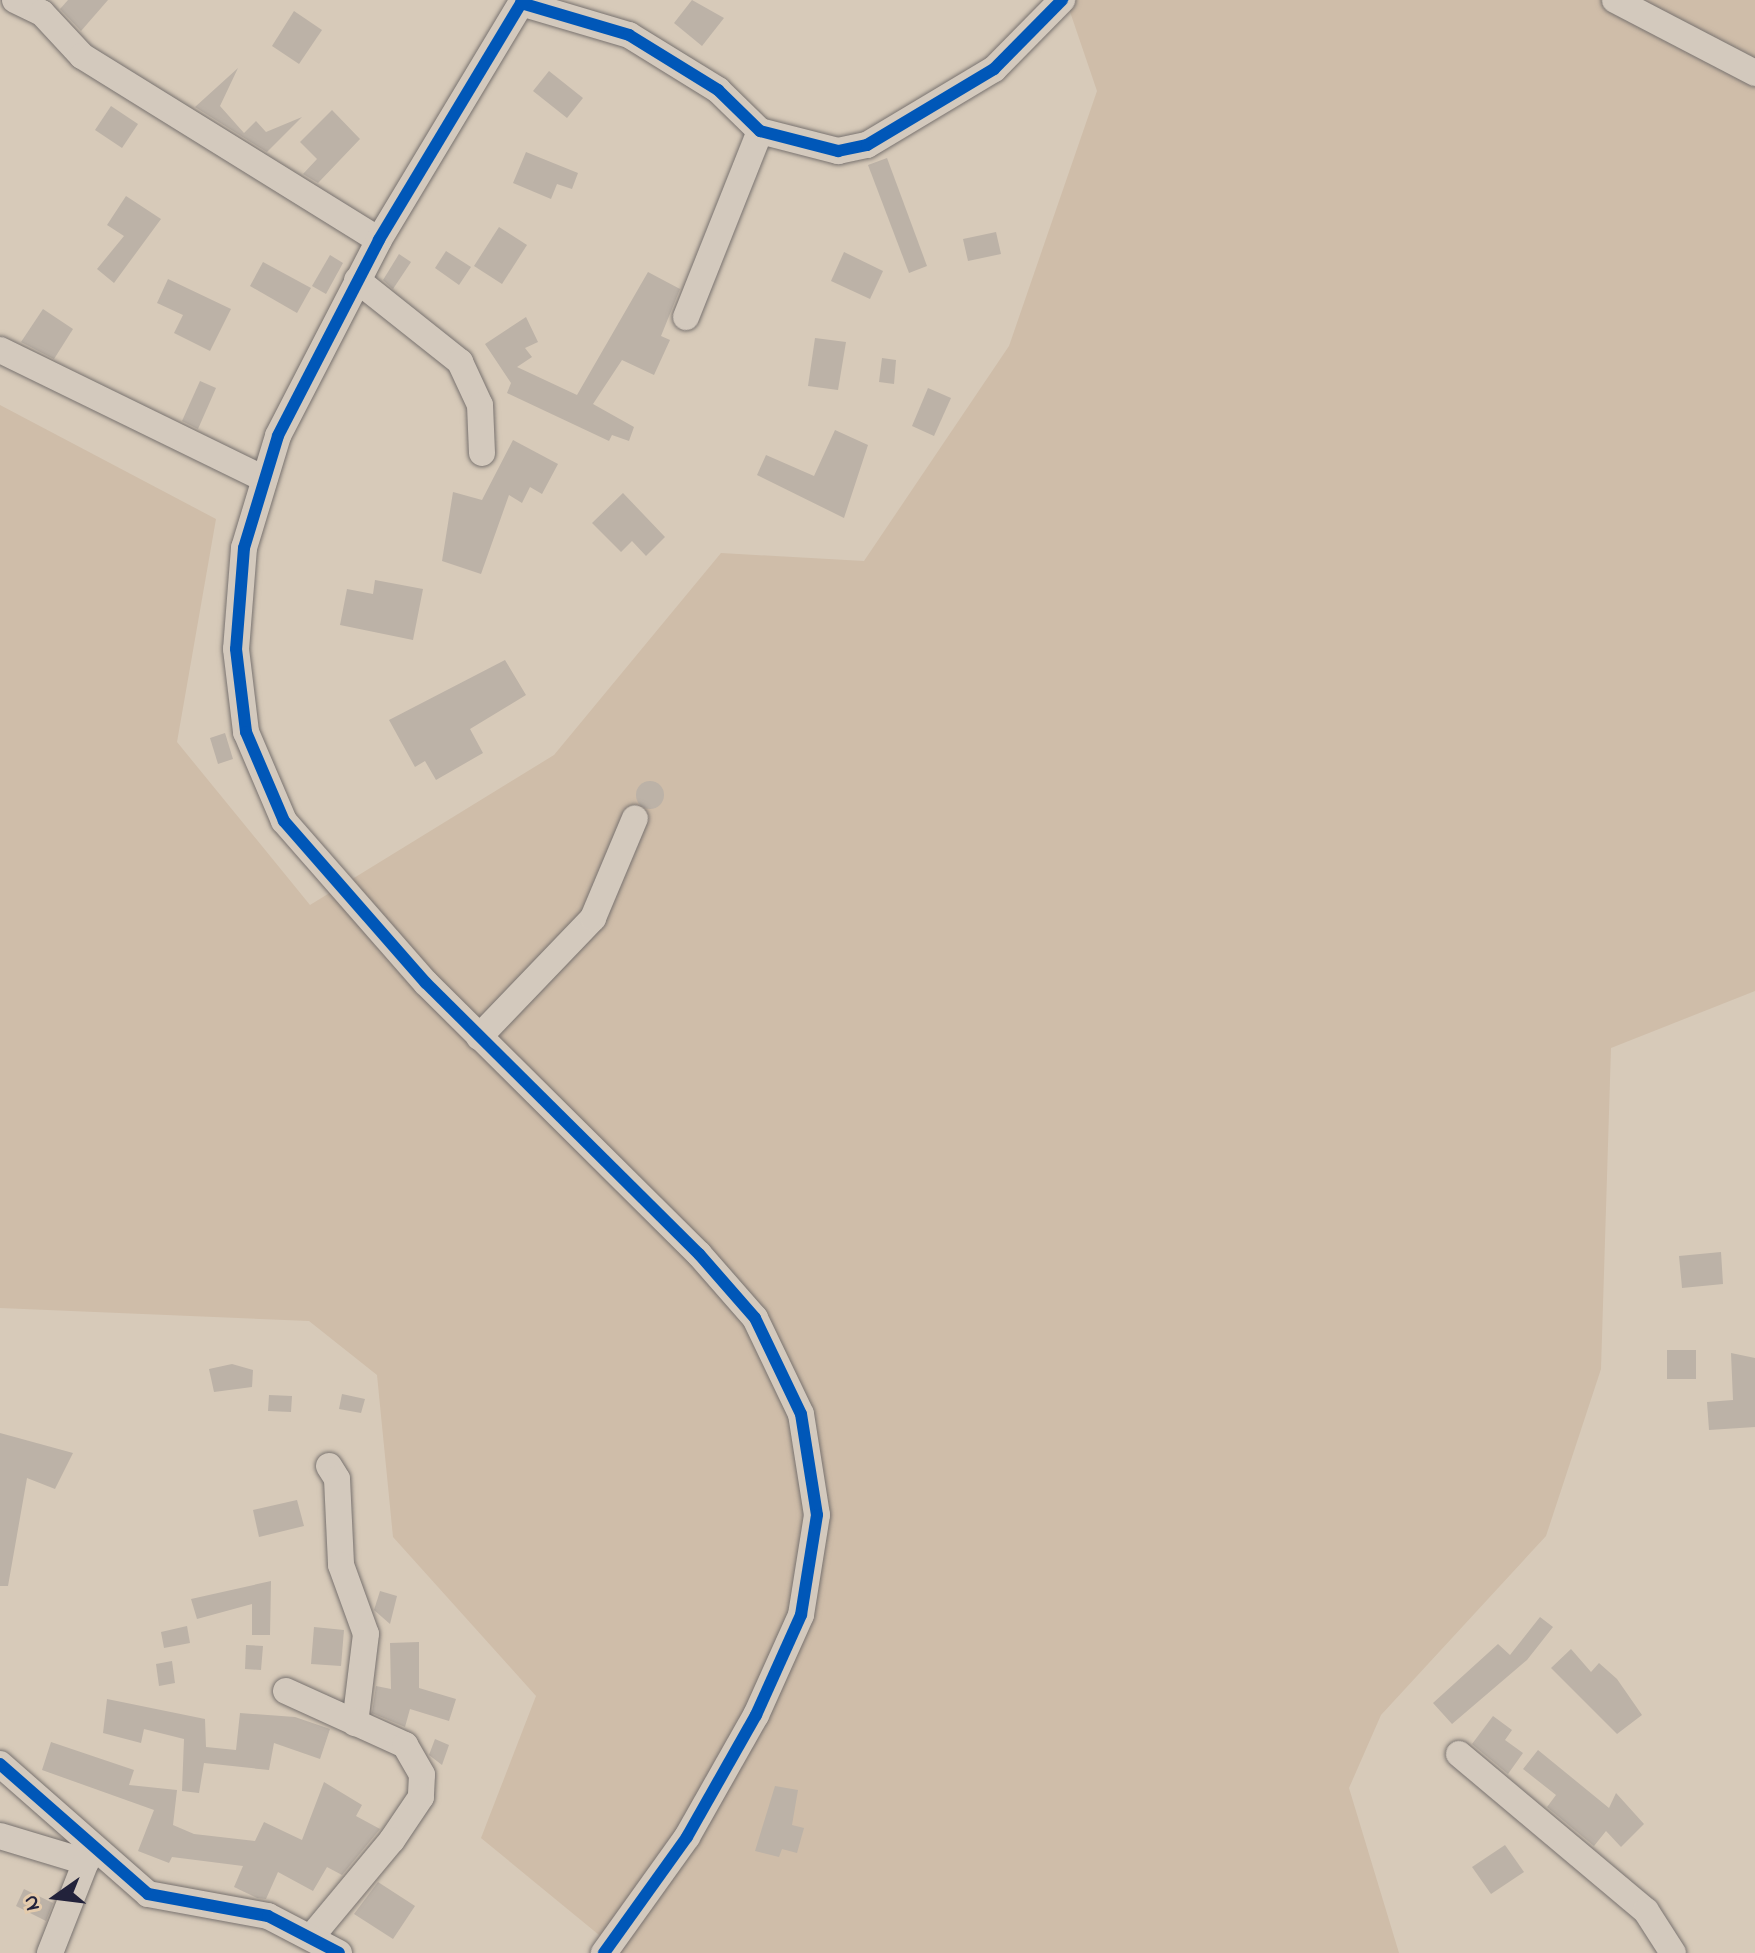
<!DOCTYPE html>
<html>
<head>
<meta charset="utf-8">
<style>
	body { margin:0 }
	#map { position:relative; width:1755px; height:1953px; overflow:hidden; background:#d7cab9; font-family:"Indie Flower",sans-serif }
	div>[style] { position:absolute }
	.green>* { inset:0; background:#cfbda9 }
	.building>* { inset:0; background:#bcb2a7 }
	.round { border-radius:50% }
	.roads { filter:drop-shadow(0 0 2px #78726f) drop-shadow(0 0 2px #78726f) }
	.minor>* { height:26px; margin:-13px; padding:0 13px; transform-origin:13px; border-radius:13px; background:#d3c9bd }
	.cycleway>* { height:12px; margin:-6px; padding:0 6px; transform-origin:6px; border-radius:6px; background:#0057b8 }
	span { translate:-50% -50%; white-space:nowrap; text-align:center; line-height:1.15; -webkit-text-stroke:6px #e4cbac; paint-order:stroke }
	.north { position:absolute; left:16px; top:1857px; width:80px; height:80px; -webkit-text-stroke:6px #e4cbac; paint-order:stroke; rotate:256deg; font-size:22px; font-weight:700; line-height:32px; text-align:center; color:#22223b }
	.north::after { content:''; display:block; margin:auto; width:28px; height:36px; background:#22223b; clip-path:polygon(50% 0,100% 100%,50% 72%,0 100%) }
</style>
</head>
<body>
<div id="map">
	<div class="green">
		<i style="clip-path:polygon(1066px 0,1755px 0,1755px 991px,1611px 1048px,1601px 1369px,1546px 1536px,1381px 1715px,1349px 1788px,1399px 1953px,621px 1953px,481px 1838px,536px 1696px,393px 1537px,377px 1375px,309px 1321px,0 1308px,0 405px,216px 519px,177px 742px,310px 905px,554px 755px,721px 553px,864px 561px,1009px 346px,1097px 91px)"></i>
	</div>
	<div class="building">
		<i style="clip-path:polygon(68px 0,108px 0,81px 31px,60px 9px)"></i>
		<i style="clip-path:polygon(692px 0,724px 18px,702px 46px,674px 23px)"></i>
		<i style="clip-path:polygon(294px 11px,322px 30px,299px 64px,272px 46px)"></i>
		<i style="clip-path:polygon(238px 68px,220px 106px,244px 133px,256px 121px,266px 132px,302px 117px,267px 152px,195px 107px)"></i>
		<i style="clip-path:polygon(549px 71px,583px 98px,567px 118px,533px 91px)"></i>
		<i style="clip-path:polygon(111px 106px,138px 124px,122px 148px,95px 130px)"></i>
		<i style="clip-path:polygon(332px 110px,360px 139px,318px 183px,303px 174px,317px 159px,300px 142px)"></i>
		<i style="clip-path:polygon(526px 152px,578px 173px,572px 189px,557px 184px,551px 199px,513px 183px)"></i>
		<i style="clip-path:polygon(887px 158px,927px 266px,909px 273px,868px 165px)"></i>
		<i style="clip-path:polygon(126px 196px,161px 219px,114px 283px,97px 269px,124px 236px,107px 225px)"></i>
		<i style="clip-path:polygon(499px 227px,527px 245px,502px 284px,474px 266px)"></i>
		<i style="clip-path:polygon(996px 232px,1001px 254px,968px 261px,963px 239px)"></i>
		<i style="clip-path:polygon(446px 251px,471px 267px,459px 285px,435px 268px)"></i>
		<i style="clip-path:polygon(844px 252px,883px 271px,870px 299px,831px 281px)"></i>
		<i style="clip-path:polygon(399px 254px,411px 262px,393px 289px,383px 280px)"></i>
		<i style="clip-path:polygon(330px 255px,343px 263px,326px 294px,312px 286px)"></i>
		<i style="clip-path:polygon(263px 262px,311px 288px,297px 313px,250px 286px)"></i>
		<i style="clip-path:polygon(648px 272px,680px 289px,661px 336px,670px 340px,654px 375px,622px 360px,593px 404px,634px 427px,629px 441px,612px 435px,609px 441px,507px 393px,511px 383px,485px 344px,526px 317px,538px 342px,525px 348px,532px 357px,517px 367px,577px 395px)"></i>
		<i style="clip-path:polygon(168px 279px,231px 309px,210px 351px,174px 333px,183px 315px,157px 303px)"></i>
		<i style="clip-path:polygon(43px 309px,73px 329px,54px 359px,21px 342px)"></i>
		<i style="clip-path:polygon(815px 338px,846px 342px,838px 390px,808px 386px)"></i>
		<i style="clip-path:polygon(882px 358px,896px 360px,894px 384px,879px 382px)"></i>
		<i style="clip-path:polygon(200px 381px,216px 388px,198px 429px,182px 421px)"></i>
		<i style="clip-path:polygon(928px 388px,951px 398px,934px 436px,912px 426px)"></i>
		<i style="clip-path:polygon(835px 430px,868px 445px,844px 518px,757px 475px,766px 455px,814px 476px)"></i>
		<i style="clip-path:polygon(513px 440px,558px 464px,542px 494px,530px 487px,522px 503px,509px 495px,481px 574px,442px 561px,453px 492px,482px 500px)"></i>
		<i style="clip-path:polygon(623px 493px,665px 537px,646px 556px,632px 541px,621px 552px,592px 523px)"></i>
		<i style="clip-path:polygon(375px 580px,423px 589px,413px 640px,340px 625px,347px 589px,373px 594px)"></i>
		<i style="clip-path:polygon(505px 660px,526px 695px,470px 729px,483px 753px,436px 780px,425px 761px,415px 767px,389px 720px)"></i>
		<i style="clip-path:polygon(225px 733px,233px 759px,218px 764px,210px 738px)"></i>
		<i class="round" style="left:636px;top:781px;width:28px;height:28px"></i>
		<i style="clip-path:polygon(1721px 1252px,1723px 1284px,1682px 1288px,1679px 1256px)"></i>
		<i style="clip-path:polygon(1667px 1350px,1696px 1350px,1696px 1379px,1667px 1379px)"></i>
		<i style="clip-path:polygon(1731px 1353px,1755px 1358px,1755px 1427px,1709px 1430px,1707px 1402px,1733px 1400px)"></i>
		<i style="clip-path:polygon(232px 1364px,253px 1370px,252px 1387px,214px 1392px,209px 1369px)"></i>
		<i style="clip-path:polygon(342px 1394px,365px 1399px,361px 1413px,339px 1409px)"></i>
		<i style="clip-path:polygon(269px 1395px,292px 1396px,291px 1412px,268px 1411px)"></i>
		<i style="clip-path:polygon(0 1433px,73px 1453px,55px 1489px,27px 1478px,8px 1586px,0 1586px)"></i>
		<i style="clip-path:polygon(297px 1500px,304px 1526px,259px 1537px,253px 1510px)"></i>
		<i style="clip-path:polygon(271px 1581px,270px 1635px,252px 1635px,252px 1604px,197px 1619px,191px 1599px)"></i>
		<i style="clip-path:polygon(380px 1591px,397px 1596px,390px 1624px,374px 1610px)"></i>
		<i style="clip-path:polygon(1540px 1617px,1553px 1627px,1527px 1660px,1452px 1724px,1433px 1703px,1498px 1644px,1510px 1655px)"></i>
		<i style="clip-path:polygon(187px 1626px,190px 1643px,164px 1648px,161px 1632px)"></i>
		<i style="clip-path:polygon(314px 1627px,344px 1630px,341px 1666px,311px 1664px)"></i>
		<i style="clip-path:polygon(419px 1642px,419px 1688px,456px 1699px,449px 1721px,410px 1709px,405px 1727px,372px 1713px,376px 1686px,391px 1689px,390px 1643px)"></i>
		<i style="clip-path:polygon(246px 1645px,263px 1646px,261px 1670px,245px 1669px)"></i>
		<i style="clip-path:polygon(1571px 1649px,1591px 1672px,1599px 1663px,1617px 1679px,1642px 1715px,1617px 1734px,1551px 1668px)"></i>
		<i style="clip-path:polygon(172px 1661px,175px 1683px,159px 1686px,156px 1664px)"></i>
		<i style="clip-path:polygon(107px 1699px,205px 1719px,206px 1747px,236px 1750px,240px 1713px,295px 1717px,330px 1729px,320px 1759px,274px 1743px,269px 1770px,204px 1763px,199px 1793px,182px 1791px,184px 1739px,144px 1729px,141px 1743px,103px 1733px)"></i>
		<i style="clip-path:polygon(1493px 1716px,1512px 1730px,1505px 1740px,1523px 1753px,1508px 1774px,1472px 1744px)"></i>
		<i style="clip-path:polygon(435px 1739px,449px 1745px,442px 1765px,429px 1755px)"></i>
		<i style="clip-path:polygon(51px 1742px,134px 1770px,129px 1785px,177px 1790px,173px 1825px,194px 1834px,255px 1841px,264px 1822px,302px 1840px,324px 1782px,362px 1805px,356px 1816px,380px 1829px,342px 1875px,327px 1867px,313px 1891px,278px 1872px,266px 1899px,257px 1898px,234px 1887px,243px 1866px,172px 1857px,169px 1863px,138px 1851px,154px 1810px,42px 1770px)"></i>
		<i style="clip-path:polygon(1538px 1750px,1609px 1808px,1616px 1793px,1644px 1824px,1621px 1847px,1606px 1831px,1594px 1846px,1547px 1807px,1556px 1795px,1523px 1769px)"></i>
		<i style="clip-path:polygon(775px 1786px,798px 1790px,792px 1825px,804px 1828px,797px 1853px,782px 1849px,779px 1857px,755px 1851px)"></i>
		<i style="clip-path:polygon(1505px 1845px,1524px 1872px,1491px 1894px,1472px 1867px)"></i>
		<i style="clip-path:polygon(378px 1882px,415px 1906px,393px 1939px,354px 1914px)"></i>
		<i style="clip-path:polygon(24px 1889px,53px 1903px,46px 1921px,16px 1906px)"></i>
	</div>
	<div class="roads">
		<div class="minor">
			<i style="left:15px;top:0;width:30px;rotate:26deg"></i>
			<i style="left:42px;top:13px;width:59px;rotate:47.1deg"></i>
			<i style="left:82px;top:56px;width:349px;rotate:31.8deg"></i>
			<i style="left:523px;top:0;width:280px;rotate:121deg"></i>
			<i style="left:379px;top:240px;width:220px;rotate:117.3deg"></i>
			<i style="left:278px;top:436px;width:117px;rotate:106.9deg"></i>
			<i style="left:244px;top:548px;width:101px;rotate:94.5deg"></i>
			<i style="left:236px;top:649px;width:84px;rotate:83.1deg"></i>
			<i style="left:246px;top:732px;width:97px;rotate:66.9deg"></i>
			<i style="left:284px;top:821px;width:215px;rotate:48.8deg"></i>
			<i style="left:426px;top:983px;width:385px;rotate:44.8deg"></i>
			<i style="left:699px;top:1254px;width:85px;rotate:48.8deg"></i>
			<i style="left:755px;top:1318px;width:106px;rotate:64.4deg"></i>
			<i style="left:801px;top:1414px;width:102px;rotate:81deg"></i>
			<i style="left:817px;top:1515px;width:101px;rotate:99.1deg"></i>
			<i style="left:801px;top:1615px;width:110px;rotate:114.2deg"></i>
			<i style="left:756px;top:1715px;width:140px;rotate:119.5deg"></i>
			<i style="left:687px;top:1837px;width:143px;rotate:125.6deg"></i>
			<i style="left:1615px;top:0;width:158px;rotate:27.5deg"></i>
			<i style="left:521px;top:3px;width:113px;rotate:16.5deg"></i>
			<i style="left:629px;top:35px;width:105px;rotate:31.7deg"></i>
			<i style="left:718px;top:90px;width:59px;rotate:44.3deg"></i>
			<i style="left:760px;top:131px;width:81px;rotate:14.4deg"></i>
			<i style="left:838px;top:151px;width:30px;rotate:-12deg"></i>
			<i style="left:867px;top:145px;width:148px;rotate:-30.9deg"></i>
			<i style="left:994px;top:69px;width:97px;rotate:-45.4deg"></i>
			<i style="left:357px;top:280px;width:132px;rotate:38.5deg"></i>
			<i style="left:460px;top:362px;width:47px;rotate:65.1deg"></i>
			<i style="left:480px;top:405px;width:48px;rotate:87.6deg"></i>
			<i style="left:686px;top:317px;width:200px;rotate:-68.3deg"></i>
			<i style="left:0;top:350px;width:294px;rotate:26deg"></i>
			<i style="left:479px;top:1037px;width:165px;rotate:-46.2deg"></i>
			<i style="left:593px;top:918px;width:108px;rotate:-67.2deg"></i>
			<i style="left:329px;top:1466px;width:15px;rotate:58deg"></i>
			<i style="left:337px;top:1479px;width:86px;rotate:87.3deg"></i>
			<i style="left:341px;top:1565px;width:73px;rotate:70.1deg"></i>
			<i style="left:366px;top:1634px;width:90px;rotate:97deg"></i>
			<i style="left:286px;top:1691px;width:131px;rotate:24.4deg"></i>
			<i style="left:405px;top:1745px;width:34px;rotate:60deg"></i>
			<i style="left:422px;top:1775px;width:22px;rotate:93deg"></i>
			<i style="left:421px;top:1797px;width:52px;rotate:124deg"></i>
			<i style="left:392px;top:1840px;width:125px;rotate:129.8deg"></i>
			<i style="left:1459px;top:1754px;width:244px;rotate:40deg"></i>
			<i style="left:1646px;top:1911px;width:50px;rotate:57.3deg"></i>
			<i style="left:0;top:1764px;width:197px;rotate:41.3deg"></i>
			<i style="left:148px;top:1894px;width:122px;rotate:10.4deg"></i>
			<i style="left:268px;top:1916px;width:80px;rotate:27.5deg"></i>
			<i style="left:0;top:1836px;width:90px;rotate:16.8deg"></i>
			<i style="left:50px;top:1953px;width:112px;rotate:-68.5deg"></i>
		</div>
	</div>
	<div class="cycleway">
		<i style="left:523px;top:0;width:280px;rotate:121deg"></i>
		<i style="left:379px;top:240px;width:220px;rotate:117.3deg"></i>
		<i style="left:278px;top:436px;width:117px;rotate:106.9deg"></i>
		<i style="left:244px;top:548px;width:101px;rotate:94.5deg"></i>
		<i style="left:236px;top:649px;width:84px;rotate:83.1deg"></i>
		<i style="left:246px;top:732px;width:97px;rotate:66.9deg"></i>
		<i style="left:284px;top:821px;width:215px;rotate:48.8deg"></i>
		<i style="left:426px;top:983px;width:385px;rotate:44.8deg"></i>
		<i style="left:699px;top:1254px;width:85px;rotate:48.8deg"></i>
		<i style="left:755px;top:1318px;width:106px;rotate:64.4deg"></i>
		<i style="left:801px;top:1414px;width:102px;rotate:81deg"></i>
		<i style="left:817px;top:1515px;width:101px;rotate:99.1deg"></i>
		<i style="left:801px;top:1615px;width:110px;rotate:114.2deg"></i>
		<i style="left:756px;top:1715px;width:140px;rotate:119.5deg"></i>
		<i style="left:687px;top:1837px;width:143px;rotate:125.6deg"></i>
		<i style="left:521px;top:3px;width:113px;rotate:16.5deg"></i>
		<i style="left:629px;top:35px;width:105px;rotate:31.7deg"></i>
		<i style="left:718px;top:90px;width:59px;rotate:44.3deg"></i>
		<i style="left:760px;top:131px;width:81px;rotate:14.4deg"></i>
		<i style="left:838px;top:151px;width:30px;rotate:-12deg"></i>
		<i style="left:867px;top:145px;width:148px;rotate:-30.9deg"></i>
		<i style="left:994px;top:69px;width:97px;rotate:-45.4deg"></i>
		<i style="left:0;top:1764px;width:197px;rotate:41.3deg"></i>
		<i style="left:148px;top:1894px;width:122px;rotate:10.4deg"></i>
		<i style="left:268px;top:1916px;width:80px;rotate:27.5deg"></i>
	</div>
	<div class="north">N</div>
</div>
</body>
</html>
